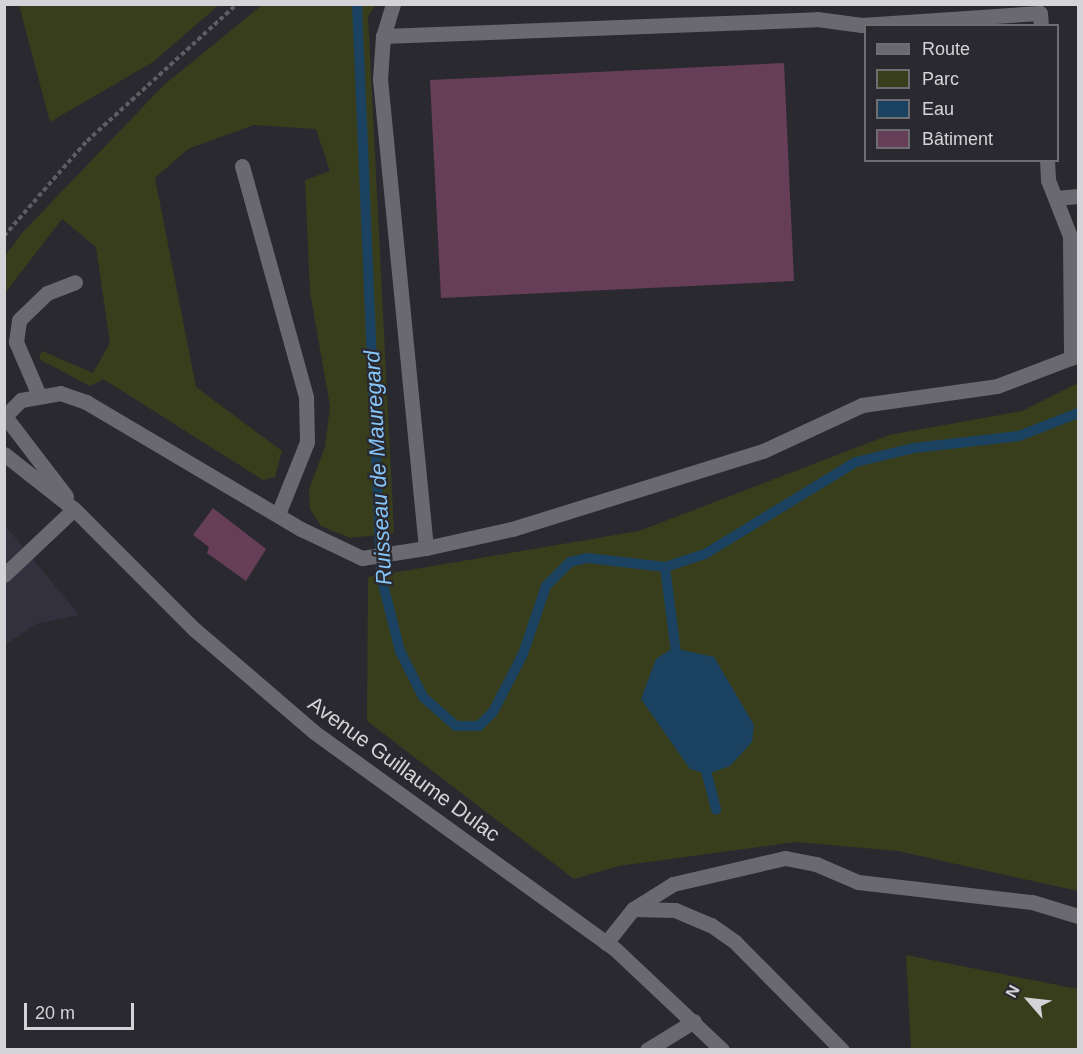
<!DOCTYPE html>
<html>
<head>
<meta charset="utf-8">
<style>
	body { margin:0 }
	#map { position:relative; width:1083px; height:1054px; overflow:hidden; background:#2a292f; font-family:Helvetica,sans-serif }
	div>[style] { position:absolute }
	.built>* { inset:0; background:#32313d }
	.green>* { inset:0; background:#383e1c }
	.water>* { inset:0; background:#1b4261 }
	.stream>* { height:10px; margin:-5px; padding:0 5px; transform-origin:5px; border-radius:5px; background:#1b4261 }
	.building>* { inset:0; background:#673e58 }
	.path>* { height:4px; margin-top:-2px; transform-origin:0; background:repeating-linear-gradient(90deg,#5e5d62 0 4.5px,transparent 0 7.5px) }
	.lane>* { height:15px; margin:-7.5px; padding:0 7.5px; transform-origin:7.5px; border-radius:7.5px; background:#69696f }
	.street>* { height:15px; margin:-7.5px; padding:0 7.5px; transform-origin:7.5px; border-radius:7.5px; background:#69696f }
	.secondary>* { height:15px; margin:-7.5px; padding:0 7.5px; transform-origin:7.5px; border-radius:7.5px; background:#69696f }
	span { translate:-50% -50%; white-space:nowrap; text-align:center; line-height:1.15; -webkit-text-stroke:4.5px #2a292f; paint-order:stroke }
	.street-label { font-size:21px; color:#d4d3d7 }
	.water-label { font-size:22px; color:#86c5fa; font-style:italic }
	.frame { position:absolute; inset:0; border:6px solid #d4d3d7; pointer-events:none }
	.legend { position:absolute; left:864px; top:24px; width:195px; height:138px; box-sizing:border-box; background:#2a292f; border:2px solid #6e6d72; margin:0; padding:8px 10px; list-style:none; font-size:18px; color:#d4d3d7 }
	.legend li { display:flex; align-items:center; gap:12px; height:30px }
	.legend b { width:30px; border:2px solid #6e6d72 }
	.north { position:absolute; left:999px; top:970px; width:60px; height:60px; -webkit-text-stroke:4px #2a292f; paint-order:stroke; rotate:298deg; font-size:16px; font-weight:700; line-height:24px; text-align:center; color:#d4d3d7 }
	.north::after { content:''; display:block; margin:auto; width:21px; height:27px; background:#d4d3d7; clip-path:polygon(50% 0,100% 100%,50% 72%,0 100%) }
	.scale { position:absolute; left:24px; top:1003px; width:110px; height:27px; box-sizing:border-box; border:3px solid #d4d3d7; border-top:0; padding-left:8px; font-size:18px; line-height:21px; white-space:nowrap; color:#d4d3d7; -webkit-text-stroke:4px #2a292f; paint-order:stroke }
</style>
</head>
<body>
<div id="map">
	<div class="built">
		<i style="clip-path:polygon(4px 524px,79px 615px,36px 624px,5px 645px)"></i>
	</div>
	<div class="green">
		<i style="clip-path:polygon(19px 5px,19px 4px,219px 5px,153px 62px,50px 122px)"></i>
		<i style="clip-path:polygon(262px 5px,376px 5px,368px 16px,394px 533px,350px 538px,321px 526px,310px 509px,309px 489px,325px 447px,330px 406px,310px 292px,305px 180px,330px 171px,316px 129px,254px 125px,188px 149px,155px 178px,196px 387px,282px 451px,275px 477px,263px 480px,103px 379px,90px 386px,39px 359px,42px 351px,93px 373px,110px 343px,96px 247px,62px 219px,5px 293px,5px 256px,22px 233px,164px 85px)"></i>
		<i style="clip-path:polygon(1078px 383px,1078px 891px,898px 851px,796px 842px,619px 866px,574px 879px,367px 721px,368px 577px,639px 531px,889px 435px,1022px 411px)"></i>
		<i style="clip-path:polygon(906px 955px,1078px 989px,1078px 1049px,911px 1049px)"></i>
	</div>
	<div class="water">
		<i style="clip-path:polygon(673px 648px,714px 657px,754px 725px,752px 742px,730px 766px,707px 774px,690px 769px,641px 699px,656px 659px)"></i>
	</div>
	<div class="stream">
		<i style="left:357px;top:4px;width:573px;rotate:87.6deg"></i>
		<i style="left:381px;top:576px;width:77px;rotate:75.8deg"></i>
		<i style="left:400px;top:651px;width:51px;rotate:63.4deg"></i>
		<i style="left:423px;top:697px;width:44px;rotate:41.3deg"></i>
		<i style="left:456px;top:726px;width:23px"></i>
		<i style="left:479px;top:726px;width:20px;rotate:-45deg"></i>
		<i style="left:493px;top:712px;width:65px;rotate:-62.7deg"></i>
		<i style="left:523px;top:654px;width:72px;rotate:-71.3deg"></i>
		<i style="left:546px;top:586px;width:34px;rotate:-45deg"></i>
		<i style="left:570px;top:562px;width:17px;rotate:-13deg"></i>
		<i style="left:587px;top:558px;width:79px;rotate:6.6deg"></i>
		<i style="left:665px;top:567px;width:42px;rotate:-18deg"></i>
		<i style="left:705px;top:554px;width:177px;rotate:-31.4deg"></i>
		<i style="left:856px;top:462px;width:60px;rotate:-13.6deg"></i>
		<i style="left:914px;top:448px;width:106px;rotate:-6.5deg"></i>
		<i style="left:1019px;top:436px;width:63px;rotate:-21.3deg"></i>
		<i style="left:665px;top:567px;width:95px;rotate:82.7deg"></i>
		<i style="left:704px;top:763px;width:48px;rotate:75.4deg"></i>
	</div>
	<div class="building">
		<i style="clip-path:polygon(784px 63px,794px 281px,441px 298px,430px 80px)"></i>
		<i style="clip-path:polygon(213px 508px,266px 549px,246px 581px,207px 553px,209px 547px,193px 535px)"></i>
	</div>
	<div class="path">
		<i style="left:4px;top:236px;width:126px;rotate:-48.9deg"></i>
		<i style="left:87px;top:141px;width:203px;rotate:-42.4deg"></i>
	</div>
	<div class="lane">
		<i style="left:393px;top:4px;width:34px;rotate:107deg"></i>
		<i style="left:383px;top:36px;width:43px;rotate:94deg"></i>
		<i style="left:380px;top:79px;width:471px;rotate:84.4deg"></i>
		<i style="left:426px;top:548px;width:88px;rotate:-12.5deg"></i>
		<i style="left:512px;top:529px;width:263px;rotate:-17.3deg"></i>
		<i style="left:763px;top:451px;width:109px;rotate:-24.9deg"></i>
		<i style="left:862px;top:405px;width:136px;rotate:-8deg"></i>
		<i style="left:997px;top:386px;width:87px;rotate:-20.9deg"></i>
		<i style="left:383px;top:36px;width:434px;rotate:-2.2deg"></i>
		<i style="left:817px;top:19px;width:45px;rotate:7.6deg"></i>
		<i style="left:862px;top:25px;width:178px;rotate:-3.9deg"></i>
		<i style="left:1040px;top:13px;width:13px;rotate:86deg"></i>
		<i style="left:1047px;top:160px;width:20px;rotate:87deg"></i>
		<i style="left:1048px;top:180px;width:60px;rotate:68.6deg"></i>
		<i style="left:1070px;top:236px;width:122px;rotate:89.5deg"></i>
		<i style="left:242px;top:166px;width:240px;rotate:74.5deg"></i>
		<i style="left:306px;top:397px;width:45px;rotate:88.7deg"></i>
		<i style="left:307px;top:442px;width:78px;rotate:111.9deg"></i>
		<i style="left:1056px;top:198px;width:22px;rotate:-5deg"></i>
		<i style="left:38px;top:393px;width:56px;rotate:-113.3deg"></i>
		<i style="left:16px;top:342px;width:22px;rotate:-82deg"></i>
		<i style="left:19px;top:320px;width:39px;rotate:-44deg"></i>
		<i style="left:47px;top:293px;width:30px;rotate:-21deg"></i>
		<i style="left:5px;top:416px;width:23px;rotate:-45deg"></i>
		<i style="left:21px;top:400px;width:40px;rotate:-10deg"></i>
		<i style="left:60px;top:393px;width:28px;rotate:19deg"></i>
		<i style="left:86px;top:402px;width:250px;rotate:30.6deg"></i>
		<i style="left:301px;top:529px;width:68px;rotate:25.4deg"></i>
		<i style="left:362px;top:558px;width:65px;rotate:-8.9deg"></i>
		<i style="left:4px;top:575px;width:96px;rotate:-43.3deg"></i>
		<i style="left:633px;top:909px;width:42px;rotate:1.4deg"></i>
		<i style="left:675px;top:910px;width:39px;rotate:23deg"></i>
		<i style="left:711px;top:925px;width:29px;rotate:35deg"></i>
		<i style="left:735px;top:942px;width:152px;rotate:45.3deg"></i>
		<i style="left:606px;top:943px;width:43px;rotate:-51.5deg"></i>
		<i style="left:633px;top:909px;width:47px;rotate:-32deg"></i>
		<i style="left:673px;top:884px;width:115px;rotate:-13.1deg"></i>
		<i style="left:785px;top:858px;width:32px;rotate:11deg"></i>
		<i style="left:816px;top:864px;width:46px;rotate:23.2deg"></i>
		<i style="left:858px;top:882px;width:175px;rotate:6.6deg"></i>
		<i style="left:1032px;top:902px;width:48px;rotate:16.9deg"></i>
	</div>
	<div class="street">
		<i style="left:647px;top:1050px;width:55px;rotate:-31.7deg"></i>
	</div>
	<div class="secondary">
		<i style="left:4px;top:415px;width:102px;rotate:52.6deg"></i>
		<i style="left:4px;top:454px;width:89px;rotate:38.2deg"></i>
		<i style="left:74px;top:509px;width:170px;rotate:45deg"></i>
		<i style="left:194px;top:629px;width:158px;rotate:40.6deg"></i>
		<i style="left:314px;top:732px;width:371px;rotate:35.8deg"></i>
		<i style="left:615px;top:949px;width:147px;rotate:43.3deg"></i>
	</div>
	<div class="street-label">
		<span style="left:404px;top:769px;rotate:36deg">Avenue Guillaume Dulac</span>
	</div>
	<div class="water-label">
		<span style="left:378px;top:468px;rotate:-93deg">Ruisseau de Mauregard</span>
	</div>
	<div class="frame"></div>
	<ul class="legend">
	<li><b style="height:8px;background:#69696f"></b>Route</li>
	<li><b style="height:16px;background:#383e1c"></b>Parc</li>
	<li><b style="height:16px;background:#1b4261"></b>Eau</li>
	<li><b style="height:16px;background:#673e58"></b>Bâtiment</li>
	</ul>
	<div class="north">N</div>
	<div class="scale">20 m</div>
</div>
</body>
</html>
